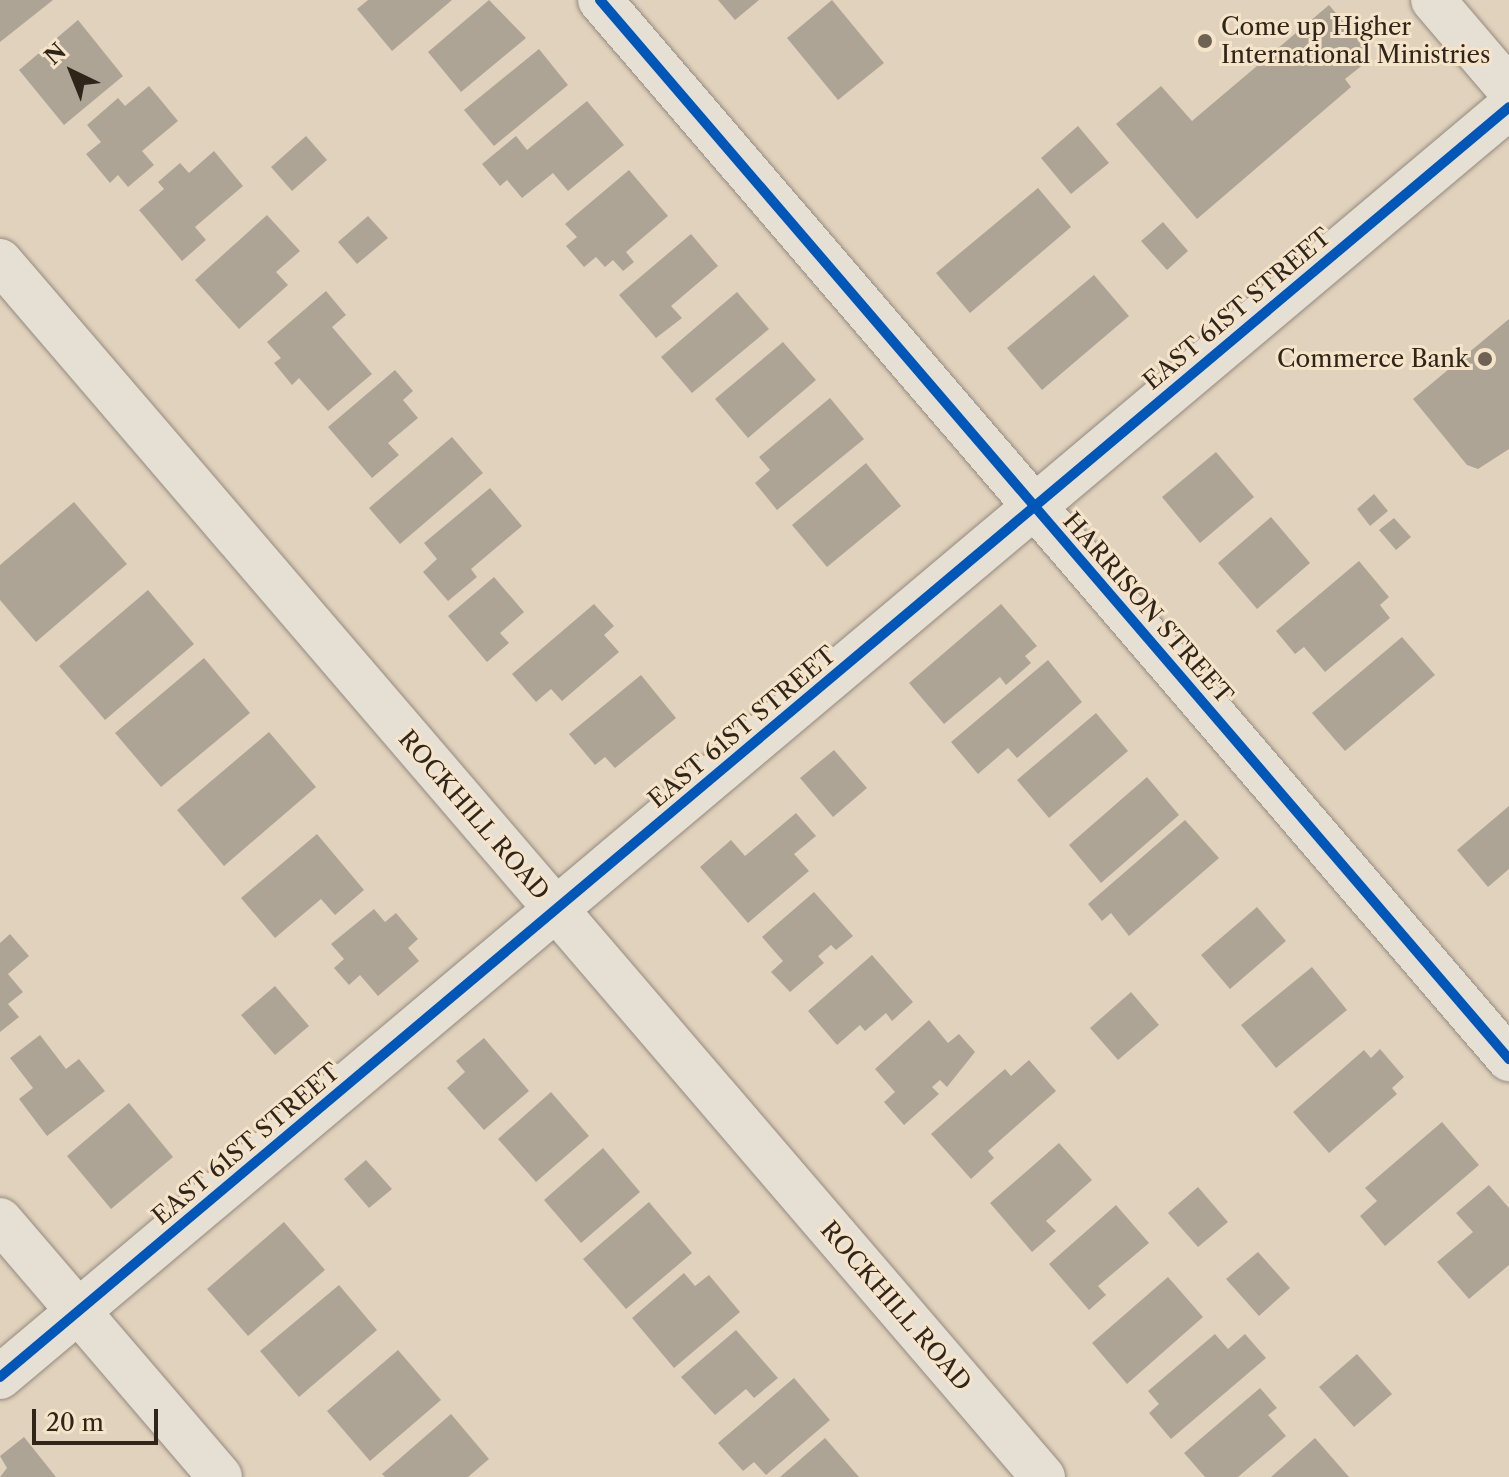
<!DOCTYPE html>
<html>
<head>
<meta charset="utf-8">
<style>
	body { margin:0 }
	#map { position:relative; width:1509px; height:1477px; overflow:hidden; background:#e1d2bd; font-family:"Libre Caslon Text",serif }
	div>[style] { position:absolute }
	.building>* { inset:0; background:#aea495 }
	.roads { filter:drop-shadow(0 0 2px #948a7e) drop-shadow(0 0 2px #948a7e) }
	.minor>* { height:44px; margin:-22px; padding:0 22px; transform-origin:22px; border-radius:22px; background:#e6dfd4 }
	.secondary>* { height:44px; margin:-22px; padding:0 22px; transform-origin:22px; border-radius:22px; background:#e6dfd4 }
	.cycleway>* { height:10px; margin:-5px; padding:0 5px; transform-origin:5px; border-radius:5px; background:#0057b8 }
	.dots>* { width:22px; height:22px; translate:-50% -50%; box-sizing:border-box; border:4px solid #f5e4ca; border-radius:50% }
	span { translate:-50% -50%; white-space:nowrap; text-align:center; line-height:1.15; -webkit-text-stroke:6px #f5e4ca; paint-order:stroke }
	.poi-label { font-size:24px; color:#2f251b }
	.left { translate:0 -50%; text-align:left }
	.right { translate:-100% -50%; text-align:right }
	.street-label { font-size:24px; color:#2f251b }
	.north { position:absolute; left:32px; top:32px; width:80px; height:80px; -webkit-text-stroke:6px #f5e4ca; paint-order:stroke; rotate:317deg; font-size:22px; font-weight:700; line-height:32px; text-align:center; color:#2f251b }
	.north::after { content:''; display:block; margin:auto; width:28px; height:36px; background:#2f251b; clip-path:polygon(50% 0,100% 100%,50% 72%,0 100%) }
	.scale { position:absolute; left:32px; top:1409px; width:126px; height:36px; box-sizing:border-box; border:4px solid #2f251b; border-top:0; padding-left:10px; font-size:24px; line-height:28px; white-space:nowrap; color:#2f251b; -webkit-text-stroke:6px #f5e4ca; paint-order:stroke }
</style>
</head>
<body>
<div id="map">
	<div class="building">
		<i style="clip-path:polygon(0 0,53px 0,0 42px)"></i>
		<i style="clip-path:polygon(368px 0,452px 0,392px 51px,357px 9px)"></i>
		<i style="clip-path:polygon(489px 0,526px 38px,461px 92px,428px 52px)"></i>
		<i style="clip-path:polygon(718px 0,759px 0,735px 20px)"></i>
		<i style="clip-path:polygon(832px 0,884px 63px,838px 100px,787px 38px)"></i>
		<i style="clip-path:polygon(1329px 5px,1363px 45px,1364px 64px,1345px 79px,1351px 87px,1197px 219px,1116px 124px,1161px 86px,1192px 121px)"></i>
		<i style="clip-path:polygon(78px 20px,123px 76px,64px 125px,19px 70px)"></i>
		<i style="clip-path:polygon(539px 49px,568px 85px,494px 146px,464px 110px)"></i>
		<i style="clip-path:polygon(149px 86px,178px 121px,142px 151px,154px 165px,128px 187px,118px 175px,110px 183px,86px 154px,101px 142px,87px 125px,118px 98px,125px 106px)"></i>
		<i style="clip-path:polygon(587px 101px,624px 145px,568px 191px,553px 173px,522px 198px,507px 180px,500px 186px,482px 164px,516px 136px,527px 150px)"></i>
		<i style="clip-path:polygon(1078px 126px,1109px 163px,1071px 194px,1041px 158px)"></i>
		<i style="clip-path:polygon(306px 136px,327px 160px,292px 191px,271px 167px)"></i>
		<i style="clip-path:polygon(214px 151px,243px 186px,195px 227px,206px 240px,182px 261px,139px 210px,164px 189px,158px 182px,180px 163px,189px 173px)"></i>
		<i style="clip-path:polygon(629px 170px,668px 216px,626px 252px,634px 262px,623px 271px,613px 260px,605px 267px,596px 257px,584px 267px,566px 246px,577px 237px,565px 224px)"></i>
		<i style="clip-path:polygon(1038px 188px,1071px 227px,970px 313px,936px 273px)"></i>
		<i style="clip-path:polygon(267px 215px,300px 251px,276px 272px,288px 285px,239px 329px,195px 280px)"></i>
		<i style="clip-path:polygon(368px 216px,388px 238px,357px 264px,338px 242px)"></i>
		<i style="clip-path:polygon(1163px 222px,1188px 251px,1167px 270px,1141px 241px)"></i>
		<i style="clip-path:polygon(691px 234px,718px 266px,671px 306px,682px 318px,656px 338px,619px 295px)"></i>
		<i style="clip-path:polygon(1094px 275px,1129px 316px,1042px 390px,1007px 348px)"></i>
		<i style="clip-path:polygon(326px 291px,346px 315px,332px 327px,372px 374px,328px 411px,299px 378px,292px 385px,274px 363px,281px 358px,267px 342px)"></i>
		<i style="clip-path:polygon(737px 292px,769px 329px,692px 393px,661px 357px)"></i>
		<i style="clip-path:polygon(1509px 319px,1509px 449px,1478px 469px,1467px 465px,1413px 399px)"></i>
		<i style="clip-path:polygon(783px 342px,816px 380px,748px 438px,715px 399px)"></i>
		<i style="clip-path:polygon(395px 370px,413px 391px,403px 400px,418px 418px,388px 443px,399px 455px,372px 478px,328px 427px)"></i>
		<i style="clip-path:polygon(830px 398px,864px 439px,777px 510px,755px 483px,770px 470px,759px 457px)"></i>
		<i style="clip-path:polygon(452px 437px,483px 473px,400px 544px,369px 508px)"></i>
		<i style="clip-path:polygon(1216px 452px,1254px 497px,1200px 543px,1162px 497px)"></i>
		<i style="clip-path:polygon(866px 463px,901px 506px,827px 567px,792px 525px)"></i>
		<i style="clip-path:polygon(490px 488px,522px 526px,471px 569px,477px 577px,448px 601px,423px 572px,437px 559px,424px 543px)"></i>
		<i style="clip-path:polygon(1374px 494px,1388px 511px,1370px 526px,1357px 509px)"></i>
		<i style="clip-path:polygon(74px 502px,127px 564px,36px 642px,0 600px,0 565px)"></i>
		<i style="clip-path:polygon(1271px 517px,1310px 563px,1257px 609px,1218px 563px)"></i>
		<i style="clip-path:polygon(1394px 518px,1411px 537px,1396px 550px,1379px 530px)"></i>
		<i style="clip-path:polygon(1359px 561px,1389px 597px,1380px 605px,1390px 618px,1325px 672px,1304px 647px,1295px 654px,1276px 631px)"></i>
		<i style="clip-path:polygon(494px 577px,524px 612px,500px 633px,509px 643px,487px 662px,448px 616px)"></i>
		<i style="clip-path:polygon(148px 590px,194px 644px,105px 720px,59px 666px)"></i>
		<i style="clip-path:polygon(594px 604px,614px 626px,604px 635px,619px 652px,562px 701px,551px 689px,536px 702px,512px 674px)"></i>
		<i style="clip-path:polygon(1001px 604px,1037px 646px,1025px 656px,1031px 663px,1006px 685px,1000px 677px,944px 724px,909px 683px)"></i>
		<i style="clip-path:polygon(1402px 637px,1435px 675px,1345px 751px,1312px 713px)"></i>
		<i style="clip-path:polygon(204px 658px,250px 713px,161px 787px,115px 733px)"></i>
		<i style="clip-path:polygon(1048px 660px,1082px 702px,1017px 758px,1008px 748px,978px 774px,951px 742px)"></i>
		<i style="clip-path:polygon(641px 675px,676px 718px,615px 768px,605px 757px,595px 765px,569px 734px)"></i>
		<i style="clip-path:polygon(1096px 713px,1128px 751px,1049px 818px,1017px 780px)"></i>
		<i style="clip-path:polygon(269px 732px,316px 787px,224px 866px,177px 810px)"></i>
		<i style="clip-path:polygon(834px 750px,867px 788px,833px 817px,800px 778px)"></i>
		<i style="clip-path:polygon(1147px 777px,1179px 815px,1101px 883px,1069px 845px)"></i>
		<i style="clip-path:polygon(1509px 806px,1509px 869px,1488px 887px,1457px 850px)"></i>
		<i style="clip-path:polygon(796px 813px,816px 836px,794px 854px,809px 871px,748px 923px,700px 867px,731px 840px,745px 856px)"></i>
		<i style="clip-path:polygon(1185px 820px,1219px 858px,1129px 936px,1111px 913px,1102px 921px,1088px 904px)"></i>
		<i style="clip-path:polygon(317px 834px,364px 890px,335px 915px,321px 899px,275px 938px,241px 898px)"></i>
		<i style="clip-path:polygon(814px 892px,853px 936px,836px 950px,831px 945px,818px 956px,824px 963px,790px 992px,771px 972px,783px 961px,762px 937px)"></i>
		<i style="clip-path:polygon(1257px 907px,1286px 941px,1230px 989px,1201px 955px)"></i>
		<i style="clip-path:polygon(374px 909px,385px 922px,396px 913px,418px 939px,408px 948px,419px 961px,378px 996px,360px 975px,349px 985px,334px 968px,344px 959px,331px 944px)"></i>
		<i style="clip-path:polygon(10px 934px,29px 956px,8px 974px,23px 992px,8px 1004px,19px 1017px,0 1032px,0 943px)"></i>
		<i style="clip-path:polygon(872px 955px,913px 1002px,892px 1021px,886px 1013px,865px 1031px,860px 1025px,837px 1045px,808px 1011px)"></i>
		<i style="clip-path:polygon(1312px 967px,1347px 1010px,1276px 1068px,1241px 1025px)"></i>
		<i style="clip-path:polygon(275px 986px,309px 1026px,275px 1055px,241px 1015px)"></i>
		<i style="clip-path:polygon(1131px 992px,1159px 1025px,1118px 1060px,1090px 1028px)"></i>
		<i style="clip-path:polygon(929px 1020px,948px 1043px,959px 1034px,975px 1052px,947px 1087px,940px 1080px,932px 1087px,939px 1094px,904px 1125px,884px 1102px,895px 1092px,875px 1069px)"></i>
		<i style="clip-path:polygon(40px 1035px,66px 1069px,79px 1059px,105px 1091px,47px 1136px,19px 1099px,33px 1088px,10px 1058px)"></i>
		<i style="clip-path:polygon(484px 1038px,529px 1091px,484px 1130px,447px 1088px,465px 1072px,456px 1061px)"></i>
		<i style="clip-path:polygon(1380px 1049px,1404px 1077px,1392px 1088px,1397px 1094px,1329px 1153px,1293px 1112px,1364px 1050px,1371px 1058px)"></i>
		<i style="clip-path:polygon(1029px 1060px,1056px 1091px,988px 1151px,994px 1158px,971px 1179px,931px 1134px,1005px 1069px,1011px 1076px)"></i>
		<i style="clip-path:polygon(551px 1092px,589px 1136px,536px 1182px,498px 1139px)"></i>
		<i style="clip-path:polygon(129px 1103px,173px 1157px,111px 1209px,67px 1156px)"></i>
		<i style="clip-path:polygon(1442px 1122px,1479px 1165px,1385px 1246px,1360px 1216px,1377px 1201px,1365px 1188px)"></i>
		<i style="clip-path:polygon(1059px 1143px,1092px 1180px,1046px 1221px,1056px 1231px,1032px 1252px,990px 1203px)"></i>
		<i style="clip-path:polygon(603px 1148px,640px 1192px,581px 1243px,544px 1200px)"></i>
		<i style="clip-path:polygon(366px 1160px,392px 1189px,369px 1208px,344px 1179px)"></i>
		<i style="clip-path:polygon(1489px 1185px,1509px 1208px,1509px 1265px,1469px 1299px,1437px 1262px,1473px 1232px,1456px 1213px)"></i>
		<i style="clip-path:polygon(1198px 1187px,1228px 1222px,1198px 1247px,1168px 1213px)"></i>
		<i style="clip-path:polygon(649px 1202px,692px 1253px,626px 1309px,583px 1259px)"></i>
		<i style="clip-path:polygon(1116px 1205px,1149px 1243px,1098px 1286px,1106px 1295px,1089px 1310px,1049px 1264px)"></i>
		<i style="clip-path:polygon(284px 1222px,325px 1270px,248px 1336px,207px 1289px)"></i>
		<i style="clip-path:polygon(1258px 1252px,1290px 1288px,1259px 1316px,1226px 1279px)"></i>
		<i style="clip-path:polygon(684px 1273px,695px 1286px,709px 1275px,740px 1312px,674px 1368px,632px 1318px)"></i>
		<i style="clip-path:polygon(1168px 1277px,1203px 1317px,1127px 1384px,1092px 1343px)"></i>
		<i style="clip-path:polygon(339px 1285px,377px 1330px,299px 1397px,260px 1351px)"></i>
		<i style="clip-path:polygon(736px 1330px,778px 1378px,754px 1398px,746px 1389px,715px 1415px,681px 1377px)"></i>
		<i style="clip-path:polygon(1215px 1334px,1228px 1349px,1245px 1334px,1266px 1358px,1171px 1439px,1149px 1413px,1159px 1404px,1148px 1391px)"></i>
		<i style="clip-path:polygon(398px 1350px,441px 1400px,370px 1461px,327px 1411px)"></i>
		<i style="clip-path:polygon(1357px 1354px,1392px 1394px,1354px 1427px,1319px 1387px)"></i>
		<i style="clip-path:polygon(794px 1378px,830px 1420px,766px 1475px,754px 1462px,743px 1471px,718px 1443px)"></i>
		<i style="clip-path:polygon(1260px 1388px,1277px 1408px,1268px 1415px,1286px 1436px,1238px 1477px,1205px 1477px,1184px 1453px)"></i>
		<i style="clip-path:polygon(451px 1414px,489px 1459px,468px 1477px,385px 1477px,382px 1474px)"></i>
		<i style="clip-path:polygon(24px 1437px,56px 1477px,0 1477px,7px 1468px,0 1456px)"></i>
		<i style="clip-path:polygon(825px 1438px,859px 1477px,780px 1477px)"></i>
		<i style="clip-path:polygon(1315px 1438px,1349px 1477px,1271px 1477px)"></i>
	</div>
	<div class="roads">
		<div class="minor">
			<i style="left:600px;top:0;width:1396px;rotate:49.36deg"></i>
			<i style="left:0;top:1220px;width:338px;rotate:49.4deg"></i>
			<i style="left:0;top:1377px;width:1972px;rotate:-40.08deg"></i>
		</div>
		<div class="secondary">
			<i style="left:1433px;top:0;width:117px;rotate:49.5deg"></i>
			<i style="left:0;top:261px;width:1602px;rotate:49.38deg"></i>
		</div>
	</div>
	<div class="cycleway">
		<i style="left:600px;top:0;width:1396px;rotate:49.36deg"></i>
		<i style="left:0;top:1377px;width:1972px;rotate:-40.08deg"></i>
	</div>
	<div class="dots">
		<i style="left:1205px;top:41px;background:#6d6254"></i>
		<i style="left:1485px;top:359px;background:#6d6254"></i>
	</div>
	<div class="poi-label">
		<span class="left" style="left:1221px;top:41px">Come up Higher<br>International Ministries</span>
		<span class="right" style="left:1469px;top:359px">Commerce Bank</span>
	</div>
	<div class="street-label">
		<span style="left:1237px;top:309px;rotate:-40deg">EAST 61ST STREET</span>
		<span style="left:1148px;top:608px;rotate:49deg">HARRISON STREET</span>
		<span style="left:742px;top:727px;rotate:-40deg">EAST 61ST STREET</span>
		<span style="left:474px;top:815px;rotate:49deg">ROCKHILL ROAD</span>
		<span style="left:246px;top:1144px;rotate:-40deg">EAST 61ST STREET</span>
		<span style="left:896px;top:1306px;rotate:49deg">ROCKHILL ROAD</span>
	</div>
	<div class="north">N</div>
	<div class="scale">20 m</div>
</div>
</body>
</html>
